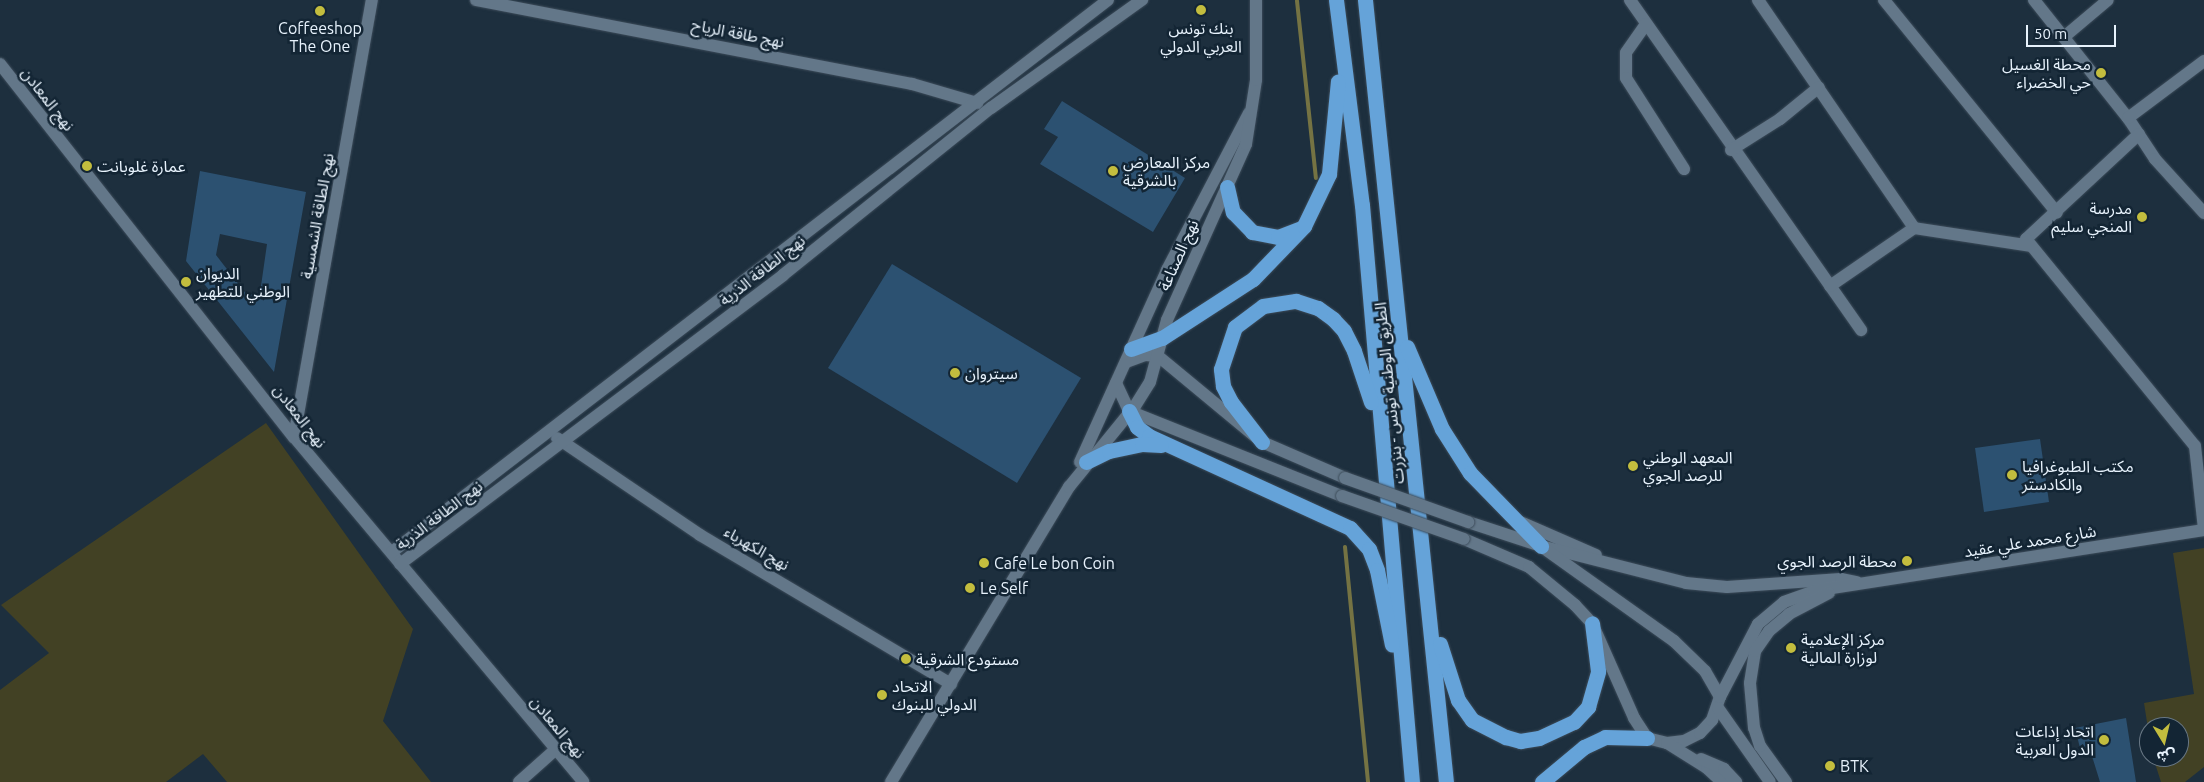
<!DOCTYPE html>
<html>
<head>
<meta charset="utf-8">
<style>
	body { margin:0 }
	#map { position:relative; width:2204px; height:782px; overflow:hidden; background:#1d2f3e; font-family:Ubuntu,"Noto Sans Arabic",sans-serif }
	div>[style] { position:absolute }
	.green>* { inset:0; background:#424124 }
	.stream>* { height:4px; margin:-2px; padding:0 2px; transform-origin:2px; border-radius:2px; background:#757343 }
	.building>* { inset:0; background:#2c5171 }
	.roads { filter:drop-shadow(0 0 1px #3c4b59) drop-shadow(0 0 1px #3c4b59) }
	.minor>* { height:12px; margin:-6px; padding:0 6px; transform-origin:6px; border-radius:6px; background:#637789 }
	.highway>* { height:15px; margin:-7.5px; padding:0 7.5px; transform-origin:7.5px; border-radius:7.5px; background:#65a3d9 }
	.bridges { filter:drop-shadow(0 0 1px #3c4b59) drop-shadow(0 0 1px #3c4b59) }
	.minor-bridge>* { height:12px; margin:-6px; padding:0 6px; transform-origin:6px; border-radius:6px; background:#637789 }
	.dots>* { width:14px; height:14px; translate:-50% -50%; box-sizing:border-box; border:2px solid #132534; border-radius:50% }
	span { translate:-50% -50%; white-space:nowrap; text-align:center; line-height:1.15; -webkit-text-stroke:5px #132534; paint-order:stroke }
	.poi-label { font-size:16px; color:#e7f2fc }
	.right { translate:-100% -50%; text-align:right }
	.left { translate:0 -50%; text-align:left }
	.street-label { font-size:16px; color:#e7f2fc }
	.north { position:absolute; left:2139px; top:717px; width:50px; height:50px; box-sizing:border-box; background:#132534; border:1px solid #687784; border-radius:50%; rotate:171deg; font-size:14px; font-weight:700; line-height:20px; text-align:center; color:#e7f2fc }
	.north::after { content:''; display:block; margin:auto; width:18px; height:22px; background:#c3bd3e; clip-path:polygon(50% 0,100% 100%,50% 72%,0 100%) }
	.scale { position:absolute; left:2026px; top:25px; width:90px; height:22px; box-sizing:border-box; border:2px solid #e7f2fc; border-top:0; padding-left:6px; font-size:15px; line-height:18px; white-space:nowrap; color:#e7f2fc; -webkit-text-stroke:4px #132534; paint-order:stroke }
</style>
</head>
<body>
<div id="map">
	<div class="green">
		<i style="clip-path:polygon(266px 423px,413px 629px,383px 721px,431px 782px,227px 782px,203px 754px,166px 782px,0 782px,0 690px,49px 653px,1px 605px)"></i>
		<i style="clip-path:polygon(2204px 548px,2204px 767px,2185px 782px,2161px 782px,2153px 757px,2179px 757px,2179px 727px,2149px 727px,2149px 735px,2144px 703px,2194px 694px,2173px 553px)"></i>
	</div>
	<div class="stream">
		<i style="left:1297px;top:1px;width:178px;rotate:83.9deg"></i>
		<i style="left:1345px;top:547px;width:236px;rotate:84.4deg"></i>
	</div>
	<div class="building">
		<i style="clip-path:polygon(1062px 101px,1185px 178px,1153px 232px,1040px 164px,1058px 137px,1044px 129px)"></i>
		<i style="clip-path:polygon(evenodd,200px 171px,306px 192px,274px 372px,186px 261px,200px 171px,220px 234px,267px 244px,260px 293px,247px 295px,216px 255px,220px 234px)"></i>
		<i style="clip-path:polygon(892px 264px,1081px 378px,1017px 483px,828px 368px)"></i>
		<i style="clip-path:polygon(2040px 439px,2049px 502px,1984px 512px,1975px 448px)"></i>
		<i style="clip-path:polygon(2126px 718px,2136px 782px,2100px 782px,2091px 753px,2081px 752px,2075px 728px)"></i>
	</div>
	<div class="roads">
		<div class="minor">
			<i style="left:476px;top:0;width:444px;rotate:10.9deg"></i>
			<i style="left:912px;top:84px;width:68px;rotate:16.3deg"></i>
			<i style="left:1630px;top:0;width:403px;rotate:55deg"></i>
			<i style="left:1758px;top:0;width:276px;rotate:55.6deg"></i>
			<i style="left:1884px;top:0;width:274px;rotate:50.9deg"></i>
			<i style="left:2034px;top:0;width:151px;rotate:51.5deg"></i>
			<i style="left:2128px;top:118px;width:49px;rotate:56.6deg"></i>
			<i style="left:2155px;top:159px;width:73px;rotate:47.8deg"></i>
			<i style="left:1646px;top:24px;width:35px;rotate:125deg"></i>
			<i style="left:1626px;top:53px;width:25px;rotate:90deg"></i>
			<i style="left:1626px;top:78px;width:108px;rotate:57.5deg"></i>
			<i style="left:2064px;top:37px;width:57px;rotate:-40.1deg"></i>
			<i style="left:0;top:64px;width:475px;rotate:51.8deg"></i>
			<i style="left:294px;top:437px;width:450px;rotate:50deg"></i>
			<i style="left:2128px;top:118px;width:95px;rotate:-36.9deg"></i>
			<i style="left:2139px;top:134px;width:154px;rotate:137.1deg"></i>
			<i style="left:2026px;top:239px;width:267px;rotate:50.8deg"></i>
			<i style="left:2195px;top:446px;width:83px;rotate:83.8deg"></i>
			<i style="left:1731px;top:150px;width:58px;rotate:-32.3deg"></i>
			<i style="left:1780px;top:119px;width:50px;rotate:-39.4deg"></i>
			<i style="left:1830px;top:286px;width:102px;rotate:-34.6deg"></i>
			<i style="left:1914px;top:228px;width:118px;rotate:8.7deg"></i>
			<i style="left:1126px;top:362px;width:20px;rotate:-20deg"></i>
			<i style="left:1145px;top:355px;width:13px;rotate:4deg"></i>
			<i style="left:1158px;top:356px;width:135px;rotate:39.6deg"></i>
			<i style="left:1262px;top:442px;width:90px;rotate:23.4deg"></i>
			<i style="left:1116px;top:383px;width:31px;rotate:65deg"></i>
			<i style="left:1129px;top:411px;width:229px;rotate:21.8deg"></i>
			<i style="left:294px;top:437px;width:444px;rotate:-79.9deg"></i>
			<i style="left:557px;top:438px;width:173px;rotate:34.1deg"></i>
			<i style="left:700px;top:535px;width:292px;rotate:30.7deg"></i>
			<i style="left:1080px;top:462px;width:211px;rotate:-65.6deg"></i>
			<i style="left:1167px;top:270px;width:177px;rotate:-62.4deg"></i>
			<i style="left:1518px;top:521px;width:85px;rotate:23.6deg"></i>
			<i style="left:1468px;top:522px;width:77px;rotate:18.2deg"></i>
			<i style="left:1541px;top:546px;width:150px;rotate:14.3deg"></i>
			<i style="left:1686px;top:583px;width:41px;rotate:5.6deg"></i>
			<i style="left:1727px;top:587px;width:114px;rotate:-4deg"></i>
			<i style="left:1841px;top:579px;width:16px;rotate:11deg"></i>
			<i style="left:1464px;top:539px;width:71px;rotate:23.3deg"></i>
			<i style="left:1529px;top:567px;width:60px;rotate:39.6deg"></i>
			<i style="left:1575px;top:605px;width:25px;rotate:47deg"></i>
			<i style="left:1592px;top:623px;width:104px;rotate:66.1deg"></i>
			<i style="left:1634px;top:718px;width:24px;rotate:57deg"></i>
			<i style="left:1647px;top:738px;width:21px;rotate:14deg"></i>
			<i style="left:1667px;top:743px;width:17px;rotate:-7deg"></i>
			<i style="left:1684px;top:741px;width:18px;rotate:-27deg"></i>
			<i style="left:1700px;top:733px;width:18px;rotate:-47deg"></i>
			<i style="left:1712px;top:720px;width:24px;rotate:-71deg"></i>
			<i style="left:1720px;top:697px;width:30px;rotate:-120deg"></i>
			<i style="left:1705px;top:671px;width:43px;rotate:-135.9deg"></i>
			<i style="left:1674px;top:641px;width:163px;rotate:-144.5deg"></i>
			<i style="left:392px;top:552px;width:904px;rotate:-37.63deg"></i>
			<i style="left:400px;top:564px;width:480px;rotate:-37deg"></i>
			<i style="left:783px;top:275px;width:267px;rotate:-38.8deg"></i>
			<i style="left:991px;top:108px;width:186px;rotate:-35.6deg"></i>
			<i style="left:1720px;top:697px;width:82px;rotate:-62.5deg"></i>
			<i style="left:1758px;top:624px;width:34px;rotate:-40deg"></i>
			<i style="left:1784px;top:602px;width:32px;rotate:-20deg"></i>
			<i style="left:1814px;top:591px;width:395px;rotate:-8.9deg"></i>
			<i style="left:1718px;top:708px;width:90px;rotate:54.9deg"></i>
			<i style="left:1667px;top:743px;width:47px;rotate:32deg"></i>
			<i style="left:1707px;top:768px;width:21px;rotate:43deg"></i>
			<i style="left:1701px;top:759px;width:25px;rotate:23deg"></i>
			<i style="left:1724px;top:769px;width:18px;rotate:47deg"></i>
			<i style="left:519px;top:782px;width:50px;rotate:-41.7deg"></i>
			<i style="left:891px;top:782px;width:345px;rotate:-58.9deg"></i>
			<i style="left:1069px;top:487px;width:104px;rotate:-50.8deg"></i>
			<i style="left:1135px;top:406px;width:28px;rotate:-58deg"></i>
			<i style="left:1150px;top:382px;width:64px;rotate:-74.7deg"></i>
			<i style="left:1167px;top:320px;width:193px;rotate:-65.8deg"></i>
			<i style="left:1246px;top:144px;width:65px;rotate:-81.1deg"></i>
			<i style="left:1256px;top:80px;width:80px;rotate:-90deg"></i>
			<i style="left:1786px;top:782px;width:44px;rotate:-125.8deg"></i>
			<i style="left:1760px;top:746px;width:19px;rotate:-108deg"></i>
			<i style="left:1754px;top:728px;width:45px;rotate:-95.1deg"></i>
			<i style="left:1750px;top:683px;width:32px;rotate:-81deg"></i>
			<i style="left:1755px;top:651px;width:24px;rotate:-55deg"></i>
			<i style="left:1769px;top:631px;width:26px;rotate:-40deg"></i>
			<i style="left:1789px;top:614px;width:45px;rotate:-27.7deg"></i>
		</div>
		<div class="highway">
			<i style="left:1336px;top:0;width:207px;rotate:82.8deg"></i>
			<i style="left:1362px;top:205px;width:579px;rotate:85.05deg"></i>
			<i style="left:1365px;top:0;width:786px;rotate:84.09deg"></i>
			<i style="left:1227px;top:187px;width:26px;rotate:77deg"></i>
			<i style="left:1233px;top:212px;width:28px;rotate:46deg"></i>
			<i style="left:1252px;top:232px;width:26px;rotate:11deg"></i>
			<i style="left:1278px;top:237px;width:25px;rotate:-21deg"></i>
			<i style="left:1407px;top:347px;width:89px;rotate:66.9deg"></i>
			<i style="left:1442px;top:429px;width:52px;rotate:57.5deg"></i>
			<i style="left:1470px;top:473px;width:102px;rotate:45.8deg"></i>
			<i style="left:1131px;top:349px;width:33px;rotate:-20deg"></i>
			<i style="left:1162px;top:338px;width:108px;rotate:-33deg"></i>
			<i style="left:1253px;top:279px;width:74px;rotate:-46.1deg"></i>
			<i style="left:1304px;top:226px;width:58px;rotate:-64.3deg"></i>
			<i style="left:1329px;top:174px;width:93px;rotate:-84.5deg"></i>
			<i style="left:1129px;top:411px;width:18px;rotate:63deg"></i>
			<i style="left:1137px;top:427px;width:15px;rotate:37deg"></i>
			<i style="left:1149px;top:436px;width:221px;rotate:24.6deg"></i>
			<i style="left:1350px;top:528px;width:28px;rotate:48deg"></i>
			<i style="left:1369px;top:549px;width:22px;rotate:69deg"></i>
			<i style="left:1377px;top:570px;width:76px;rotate:78.7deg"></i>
			<i style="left:1262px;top:442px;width:51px;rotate:-127.8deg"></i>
			<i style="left:1231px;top:402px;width:18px;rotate:-117deg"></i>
			<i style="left:1223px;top:386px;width:17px;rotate:-97deg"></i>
			<i style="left:1221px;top:369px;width:44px;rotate:-71.6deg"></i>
			<i style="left:1235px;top:327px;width:35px;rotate:-37deg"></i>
			<i style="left:1263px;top:306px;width:33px;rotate:-9deg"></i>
			<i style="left:1296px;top:301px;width:23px;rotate:18deg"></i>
			<i style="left:1318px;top:308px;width:19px;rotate:36deg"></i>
			<i style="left:1333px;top:319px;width:16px;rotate:47deg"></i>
			<i style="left:1344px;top:331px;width:22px;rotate:63deg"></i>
			<i style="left:1354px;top:351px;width:54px;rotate:71.6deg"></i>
			<i style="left:1086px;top:462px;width:25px;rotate:-26deg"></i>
			<i style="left:1109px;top:451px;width:34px;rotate:-12deg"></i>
			<i style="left:1142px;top:444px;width:19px;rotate:3deg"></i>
			<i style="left:1440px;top:644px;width:59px;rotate:72.2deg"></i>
			<i style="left:1458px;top:700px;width:24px;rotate:55deg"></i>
			<i style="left:1472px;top:720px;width:38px;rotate:27deg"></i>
			<i style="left:1506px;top:737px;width:15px;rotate:16deg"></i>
			<i style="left:1520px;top:741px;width:19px;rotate:-9deg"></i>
			<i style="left:1539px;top:738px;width:38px;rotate:-25deg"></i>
			<i style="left:1574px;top:722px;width:21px;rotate:-47deg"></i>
			<i style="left:1588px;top:707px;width:37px;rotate:-74deg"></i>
			<i style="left:1598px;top:671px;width:48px;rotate:-97.1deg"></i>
			<i style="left:1542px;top:782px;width:55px;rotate:-39.8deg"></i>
			<i style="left:1584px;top:747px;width:23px;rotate:-25deg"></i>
			<i style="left:1605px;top:737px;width:42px;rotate:1.4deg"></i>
		</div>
	</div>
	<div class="bridges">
		<div class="minor-bridge">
			<i style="left:1345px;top:478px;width:131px;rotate:19.7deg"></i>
			<i style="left:1342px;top:496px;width:129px;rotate:19.4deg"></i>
		</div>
	</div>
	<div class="dots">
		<i style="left:1201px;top:10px;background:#c3bd3e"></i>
		<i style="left:320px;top:11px;background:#c3bd3e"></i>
		<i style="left:2101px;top:73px;background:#c3bd3e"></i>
		<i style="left:87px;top:166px;background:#c3bd3e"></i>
		<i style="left:1113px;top:171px;background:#c3bd3e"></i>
		<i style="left:2142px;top:217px;background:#c3bd3e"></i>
		<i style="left:186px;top:282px;background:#c3bd3e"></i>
		<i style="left:955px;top:373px;background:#c3bd3e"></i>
		<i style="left:1633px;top:466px;background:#c3bd3e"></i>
		<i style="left:2012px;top:475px;background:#c3bd3e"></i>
		<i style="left:1907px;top:561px;background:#c3bd3e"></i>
		<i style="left:984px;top:563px;background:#c3bd3e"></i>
		<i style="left:970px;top:588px;background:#c3bd3e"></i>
		<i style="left:1791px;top:648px;background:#c3bd3e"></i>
		<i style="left:906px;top:659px;background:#c3bd3e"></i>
		<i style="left:882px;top:695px;background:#c3bd3e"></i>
		<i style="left:2104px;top:740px;background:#c3bd3e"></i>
		<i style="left:1830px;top:766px;background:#c3bd3e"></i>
	</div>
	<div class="poi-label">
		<span style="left:320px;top:37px">Coffeeshop<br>The One</span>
		<span style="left:1201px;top:37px">بنك تونس<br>العربي الدولي</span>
		<span class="right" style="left:2091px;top:73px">محطة الغسيل<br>حي الخضراء</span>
		<span class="left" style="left:1123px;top:171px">مركز المعارض<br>بالشرقية</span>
		<span class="left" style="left:97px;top:166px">عمارة غلوبانت</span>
		<span class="right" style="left:2132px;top:217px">مدرسة<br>المنجي سليم</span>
		<span class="left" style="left:196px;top:282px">الديوان<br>الوطني للتطهير</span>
		<span class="left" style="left:965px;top:373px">سيتروان</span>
		<span class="left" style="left:1643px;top:466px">المعهد الوطني<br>للرصد الجوي</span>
		<span class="left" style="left:2022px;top:475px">مكتب الطبوغرافيا<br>والكادستر</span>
		<span class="right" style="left:1897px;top:561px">محطة الرصد الجوي</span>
		<span class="left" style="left:994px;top:563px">Cafe Le bon Coin</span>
		<span class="left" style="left:980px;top:588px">Le Self</span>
		<span class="left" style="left:1801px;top:648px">مركز الإعلامية<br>لوزارة المالية</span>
		<span class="left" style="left:916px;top:659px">مستودع الشرقية</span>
		<span class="left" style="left:892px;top:695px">الاتحاد<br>الدولي للبنوك</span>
		<span class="right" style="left:2094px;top:740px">اتحاد إذاعات<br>الدول العربية</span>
		<span class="left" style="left:1840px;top:766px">BTK</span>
	</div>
	<div class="street-label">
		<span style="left:738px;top:33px;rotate:11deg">نهج طاقة الرياح</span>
		<span style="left:48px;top:99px;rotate:52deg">نهج المعادن</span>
		<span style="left:317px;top:216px;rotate:-80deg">نهج الطاقة الشمسية</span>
		<span style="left:1178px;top:255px;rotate:-66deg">نهج الصناعة</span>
		<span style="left:762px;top:270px;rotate:-38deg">نهج الطاقة الذرية</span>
		<span style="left:1389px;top:393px;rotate:-96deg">الطريق الوطنية تونس - بنزرت</span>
		<span style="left:300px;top:416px;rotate:52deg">نهج المعادن</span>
		<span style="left:439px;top:515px;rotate:-37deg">نهج الطاقة الذرية</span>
		<span style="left:2030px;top:541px;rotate:-9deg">شارع محمد علي عقيد</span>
		<span style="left:757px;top:548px;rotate:30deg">نهج الكهرباء</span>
		<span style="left:558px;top:727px;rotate:50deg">نهج المعادن</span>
	</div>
	<div class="north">ش</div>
	<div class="scale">50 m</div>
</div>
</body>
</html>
